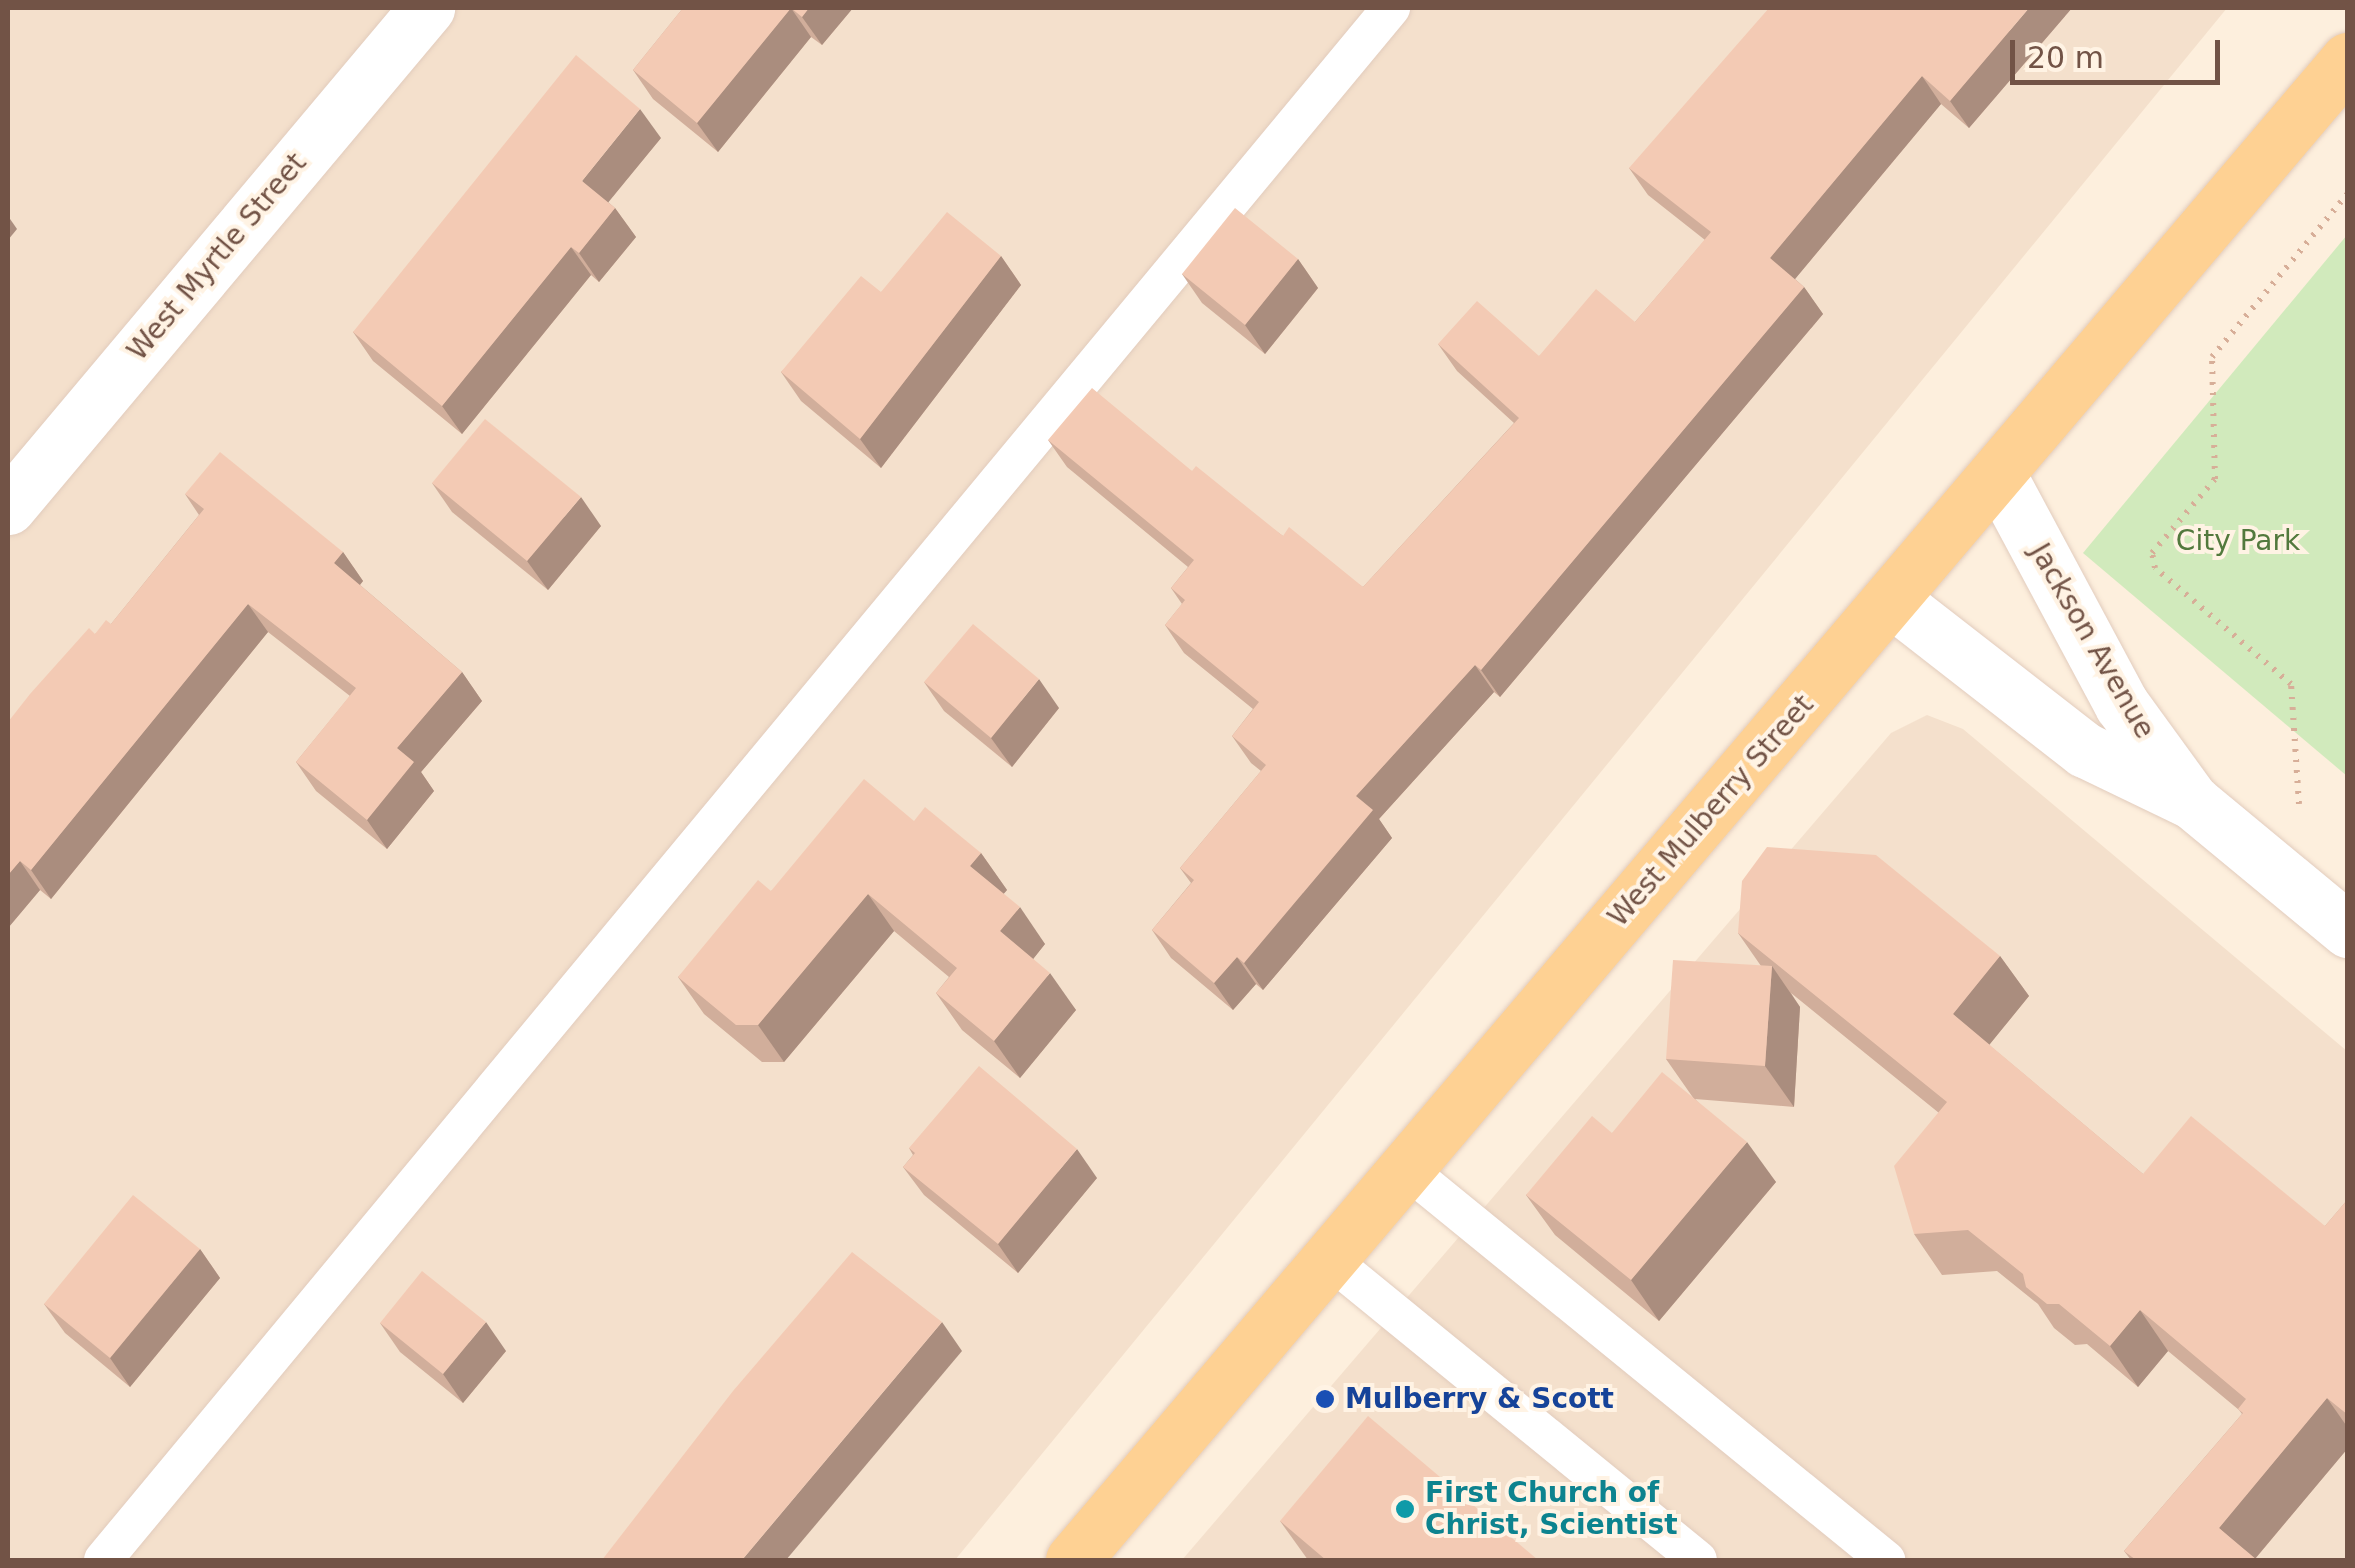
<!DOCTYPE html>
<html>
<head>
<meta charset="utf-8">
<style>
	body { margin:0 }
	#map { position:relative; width:2355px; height:1568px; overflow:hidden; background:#fdefdd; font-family:"DejaVu Sans",sans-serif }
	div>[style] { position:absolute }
	.residential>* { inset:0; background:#f4e0cc }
	.green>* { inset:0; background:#d1eabc }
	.path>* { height:6px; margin-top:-3px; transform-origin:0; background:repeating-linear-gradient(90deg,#d7ae98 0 2.5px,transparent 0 10.5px) }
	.roads { filter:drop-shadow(0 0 2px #e2ccbd) drop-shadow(0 0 2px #e2ccbd) }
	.lane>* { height:38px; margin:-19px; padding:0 19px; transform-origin:19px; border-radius:19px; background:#fff }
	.street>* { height:55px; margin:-27.5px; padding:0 27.5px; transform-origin:27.5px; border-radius:27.5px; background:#fff }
	.primary>* { height:55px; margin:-27.5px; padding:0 27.5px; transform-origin:27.5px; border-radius:27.5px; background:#fed193 }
	.wall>* { inset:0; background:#d1ae9b }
	.shaded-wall>* { inset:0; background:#aa8d7e }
	.building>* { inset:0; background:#f3cab4 }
	.dots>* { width:28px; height:28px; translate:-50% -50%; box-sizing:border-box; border:5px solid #fff3e4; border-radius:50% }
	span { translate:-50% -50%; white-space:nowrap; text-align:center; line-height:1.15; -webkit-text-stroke:8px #fff3e4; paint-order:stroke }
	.street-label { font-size:28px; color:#725346 }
	.park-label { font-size:28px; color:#52793d }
	.transit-label { font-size:28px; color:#164399; font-weight:700 }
	.left { translate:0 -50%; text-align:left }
	.culture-label { font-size:28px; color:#0d838f; font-weight:700 }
	.frame { position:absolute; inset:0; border:10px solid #725346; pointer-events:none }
	.scale { position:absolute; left:2010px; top:40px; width:210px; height:45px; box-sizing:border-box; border:5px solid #725346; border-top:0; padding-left:12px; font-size:30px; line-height:35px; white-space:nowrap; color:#725346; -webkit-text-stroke:8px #fff3e4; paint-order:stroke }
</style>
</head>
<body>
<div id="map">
	<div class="residential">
		<i style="clip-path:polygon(8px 8px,2227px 8px,955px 1560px,8px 1560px)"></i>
		<i style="clip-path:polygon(1927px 715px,1963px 729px,2347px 1051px,2347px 1560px,1182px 1560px,1891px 733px)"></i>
	</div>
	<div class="green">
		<i style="clip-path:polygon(2347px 235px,2347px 776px,2083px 553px)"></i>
	</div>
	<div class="path">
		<i style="left:2299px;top:804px;width:120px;rotate:-93.8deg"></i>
		<i style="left:2291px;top:684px;width:179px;rotate:-139.5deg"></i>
		<i style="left:2155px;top:568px;width:15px;rotate:-101deg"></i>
		<i style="left:2152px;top:553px;width:97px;rotate:-49.6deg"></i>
		<i style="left:2215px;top:479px;width:122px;rotate:-91.4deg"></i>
		<i style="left:2212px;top:357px;width:213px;rotate:-50.3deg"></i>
	</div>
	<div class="roads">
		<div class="lane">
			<i style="left:1405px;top:1168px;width:621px;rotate:39.18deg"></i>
			<i style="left:1329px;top:1259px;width:476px;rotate:39.2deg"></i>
			<i style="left:103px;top:1560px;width:2017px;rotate:-50.31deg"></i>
		</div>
		<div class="street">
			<i style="left:1998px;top:474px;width:262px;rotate:61.8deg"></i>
			<i style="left:2122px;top:705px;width:112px;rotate:54deg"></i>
			<i style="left:8px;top:507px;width:652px;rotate:-49.98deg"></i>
			<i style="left:1892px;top:600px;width:244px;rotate:37.9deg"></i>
			<i style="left:2085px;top:750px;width:120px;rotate:25.7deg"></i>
			<i style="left:2193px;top:802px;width:201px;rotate:39.6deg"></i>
		</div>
		<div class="primary">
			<i style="left:1073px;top:1560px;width:1969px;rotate:-49.64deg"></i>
		</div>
	</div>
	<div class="wall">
		<i style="clip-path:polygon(683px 8px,853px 8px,822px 45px,811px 37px,718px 152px,653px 99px,633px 70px)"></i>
		<i style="clip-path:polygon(2072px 8px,1969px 128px,1941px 104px,1795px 279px,1804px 287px,1823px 314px,1500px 697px,1494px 692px,1379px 819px,1392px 838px,1263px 990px,1256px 984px,1233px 1010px,1171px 958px,1152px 930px,1191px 883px,1180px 868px,1261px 771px,1251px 763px,1232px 736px,1253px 709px,1184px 653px,1165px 625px,1182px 604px,1171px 588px,1188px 567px,1067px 467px,1048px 440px,1192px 471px,1283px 536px,1363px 587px,1514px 423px,1457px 371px,1438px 344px,1539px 356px,1635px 322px,1705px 240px,1648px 195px,1629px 168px)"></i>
		<i style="clip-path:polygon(661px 138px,608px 202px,615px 208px,636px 237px,599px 282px,591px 275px,462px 434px,373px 361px,353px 332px)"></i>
		<i style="clip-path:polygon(1001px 256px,1021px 285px,881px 468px,801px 401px,781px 372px,881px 292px)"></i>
		<i style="clip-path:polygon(1298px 259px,1318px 288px,1265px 354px,1202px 303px,1182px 274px)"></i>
		<i style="clip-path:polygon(432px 483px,601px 526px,548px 590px,452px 512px)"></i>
		<i style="clip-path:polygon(185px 494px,343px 552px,363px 581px,360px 585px,462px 672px,482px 701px,421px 772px,434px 791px,387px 849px,316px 791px,296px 762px,350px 696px,268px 632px,51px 899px,40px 890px,8px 928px,8px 722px,95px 634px,111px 624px,199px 515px)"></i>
		<i style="clip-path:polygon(924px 682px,1059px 708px,1012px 767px,944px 711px)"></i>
		<i style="clip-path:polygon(914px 821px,981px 853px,1007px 890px,1003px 894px,1045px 944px,1033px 959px,1076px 1010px,1020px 1078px,962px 1030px,936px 993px,949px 977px,894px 931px,784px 1062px,762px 1062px,704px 1014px,678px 977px,771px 891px)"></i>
		<i style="clip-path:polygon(1738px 933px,2000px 956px,2029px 996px,1989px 1045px,2143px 1174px,2325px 1226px,2348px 1199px,2348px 1448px,2255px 1559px,2257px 1560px,2131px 1560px,2124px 1551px,2242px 1414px,2239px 1410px,2168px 1351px,2138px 1387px,2087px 1344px,2075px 1345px,2054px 1328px,2038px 1304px,1997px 1271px,1942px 1275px,1914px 1234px,1939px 1113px,1791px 993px,1800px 1007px,1794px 1107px,1695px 1099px,1776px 1182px,1659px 1321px,1555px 1235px,1526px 1195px,1612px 1133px,1694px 1099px,1666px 1059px,1761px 966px)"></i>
		<i style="clip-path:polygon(909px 1148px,1097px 1178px,1018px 1273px,924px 1195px,903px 1167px,913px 1155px)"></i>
		<i style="clip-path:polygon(200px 1249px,220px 1278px,130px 1387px,65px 1333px,44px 1304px)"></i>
		<i style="clip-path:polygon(380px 1323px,506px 1351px,463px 1403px,400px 1352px)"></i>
		<i style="clip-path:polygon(1280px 1521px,1538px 1560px,1308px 1560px)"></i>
	</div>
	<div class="shaded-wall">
		<i style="clip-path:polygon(791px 8px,811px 37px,718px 152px,697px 123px)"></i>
		<i style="clip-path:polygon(809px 8px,853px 8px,822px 45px,802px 17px)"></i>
		<i style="clip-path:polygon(2029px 8px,2072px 8px,1969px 128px,1950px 101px)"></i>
		<i style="clip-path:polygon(1922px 76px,1941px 104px,1790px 285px,1770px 258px)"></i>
		<i style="clip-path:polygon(640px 109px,661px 138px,602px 210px,582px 181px)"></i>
		<i style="clip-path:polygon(615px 208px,636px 237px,599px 282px,579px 253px)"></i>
		<i style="clip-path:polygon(8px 216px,17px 229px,8px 240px)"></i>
		<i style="clip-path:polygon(571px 247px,591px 275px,462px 434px,442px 406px)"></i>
		<i style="clip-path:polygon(1001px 256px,1021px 285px,881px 468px,860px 439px)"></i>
		<i style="clip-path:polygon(1298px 259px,1318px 288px,1265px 354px,1245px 325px)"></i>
		<i style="clip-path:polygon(1804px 287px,1823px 314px,1500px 697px,1481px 670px)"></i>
		<i style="clip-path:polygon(581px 497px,601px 526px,548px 590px,527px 561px)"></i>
		<i style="clip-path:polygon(343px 552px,363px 581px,354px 592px,334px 563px)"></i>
		<i style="clip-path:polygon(248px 604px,268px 632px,51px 899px,31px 870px)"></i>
		<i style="clip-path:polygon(1475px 665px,1494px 692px,1379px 819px,1392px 838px,1263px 990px,1244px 963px,1356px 796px)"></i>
		<i style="clip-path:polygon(462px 672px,482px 701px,421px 772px,434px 791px,387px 849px,367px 820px,397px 748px)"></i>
		<i style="clip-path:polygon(1039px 679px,1059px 708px,1012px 767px,991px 738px)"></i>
		<i style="clip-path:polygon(981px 853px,1007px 890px,996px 903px,970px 866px)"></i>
		<i style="clip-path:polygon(20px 861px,40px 890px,8px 928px,8px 875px)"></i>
		<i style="clip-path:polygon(868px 894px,894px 931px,784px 1062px,758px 1025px)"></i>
		<i style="clip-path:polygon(1020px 907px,1045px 944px,1026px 968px,1000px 931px)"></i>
		<i style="clip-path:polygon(2000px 956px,2029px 996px,1981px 1055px,1953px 1014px)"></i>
		<i style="clip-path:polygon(1237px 957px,1256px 984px,1233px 1010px,1214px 983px)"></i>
		<i style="clip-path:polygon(1772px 966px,1800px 1007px,1794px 1107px,1765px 1066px)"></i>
		<i style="clip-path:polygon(1050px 973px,1076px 1010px,1020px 1078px,994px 1041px)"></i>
		<i style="clip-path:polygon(1747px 1142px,1776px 1182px,1659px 1321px,1631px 1280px)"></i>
		<i style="clip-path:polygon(1077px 1149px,1097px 1178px,1018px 1273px,998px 1244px)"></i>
		<i style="clip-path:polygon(200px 1249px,220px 1278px,130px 1387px,110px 1358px)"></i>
		<i style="clip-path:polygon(2140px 1310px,2168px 1351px,2138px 1387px,2110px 1346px)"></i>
		<i style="clip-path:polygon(486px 1322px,506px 1351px,463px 1403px,443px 1374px)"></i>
		<i style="clip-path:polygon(942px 1322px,962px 1351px,786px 1560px,742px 1560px)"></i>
		<i style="clip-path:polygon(2327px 1398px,2348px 1428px,2348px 1448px,2254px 1560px,2219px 1528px)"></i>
	</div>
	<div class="building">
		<i style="clip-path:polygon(683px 8px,809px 8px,802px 17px,791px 8px,697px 123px,633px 70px)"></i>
		<i style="clip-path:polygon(1769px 8px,2029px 8px,1950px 101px,1922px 76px,1770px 258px,1804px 287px,1481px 670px,1475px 665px,1356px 796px,1373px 810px,1244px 963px,1237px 957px,1214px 983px,1152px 930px,1194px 880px,1180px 868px,1266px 765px,1232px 736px,1259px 702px,1165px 625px,1185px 600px,1171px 588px,1194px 560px,1048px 440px,1092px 388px,1192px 471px,1196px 466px,1283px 536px,1289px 527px,1363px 587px,1519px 418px,1438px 344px,1477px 301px,1539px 356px,1596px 289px,1635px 322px,1711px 232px,1629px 168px)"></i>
		<i style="clip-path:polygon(576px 55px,640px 109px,582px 181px,615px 208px,579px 253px,571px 247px,442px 406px,353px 332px)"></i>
		<i style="clip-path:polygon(1235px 208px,1298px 259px,1245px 325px,1182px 274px)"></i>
		<i style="clip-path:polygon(947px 212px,1001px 256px,860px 439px,781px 372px,861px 276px,881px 292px)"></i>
		<i style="clip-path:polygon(485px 419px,581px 497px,527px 561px,432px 483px)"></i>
		<i style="clip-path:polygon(220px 452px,343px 552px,334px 563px,462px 672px,397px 748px,414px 762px,367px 820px,296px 762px,356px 688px,248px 604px,31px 870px,20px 861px,8px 875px,8px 722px,30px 694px,89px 628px,95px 634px,106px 620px,111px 624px,204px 509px,185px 494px)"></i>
		<i style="clip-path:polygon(973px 624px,1039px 679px,991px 738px,924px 682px)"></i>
		<i style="clip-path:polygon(864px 779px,914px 821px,925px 807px,981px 853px,970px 866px,1020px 907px,1000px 931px,1050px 973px,994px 1041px,936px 993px,957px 968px,868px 894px,758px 1025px,736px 1025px,678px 977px,758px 880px,771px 891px)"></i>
		<i style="clip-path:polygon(1767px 847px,1876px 855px,2000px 956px,1953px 1014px,2143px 1174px,2191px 1116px,2325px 1226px,2348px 1199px,2348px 1415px,2327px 1398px,2219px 1528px,2257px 1560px,2136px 1560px,2124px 1551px,2243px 1413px,2238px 1409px,2246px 1399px,2140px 1310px,2110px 1346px,2059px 1304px,2047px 1304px,2026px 1287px,2023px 1274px,1968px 1230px,1914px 1234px,1894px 1166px,1947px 1102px,1738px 933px,1742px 881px)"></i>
		<i style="clip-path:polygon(1673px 960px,1772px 966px,1765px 1066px,1666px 1059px)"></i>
		<i style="clip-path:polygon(979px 1066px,1077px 1149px,998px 1244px,903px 1167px,915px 1153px,909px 1148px)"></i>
		<i style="clip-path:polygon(1662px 1072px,1747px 1142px,1631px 1280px,1526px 1195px,1592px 1116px,1612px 1133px)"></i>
		<i style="clip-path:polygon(133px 1195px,200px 1249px,110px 1358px,44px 1304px)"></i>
		<i style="clip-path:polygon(852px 1252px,942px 1322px,742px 1560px,602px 1560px,733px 1391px)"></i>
		<i style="clip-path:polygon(422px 1271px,486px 1322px,443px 1374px,380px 1323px)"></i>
		<i style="clip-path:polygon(1368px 1416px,1538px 1560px,1326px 1560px,1280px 1521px)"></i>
	</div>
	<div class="dots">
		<i style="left:1325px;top:1399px;background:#1a4fb4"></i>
		<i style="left:1405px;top:1509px;background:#0f9aa8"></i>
	</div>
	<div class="street-label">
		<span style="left:217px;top:257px;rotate:-50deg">West Myrtle Street</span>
		<span style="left:2092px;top:641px;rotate:60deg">Jackson Avenue</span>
		<span style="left:1711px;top:811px;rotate:-49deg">West Mulberry Street</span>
	</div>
	<div class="park-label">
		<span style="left:2238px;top:541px">City Park</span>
	</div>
	<div class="transit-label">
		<span class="left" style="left:1345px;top:1399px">Mulberry &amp; Scott</span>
	</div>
	<div class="culture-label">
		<span class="left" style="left:1425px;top:1509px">First Church of<br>Christ, Scientist</span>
	</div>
	<div class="frame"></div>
	<div class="scale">20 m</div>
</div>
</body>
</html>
